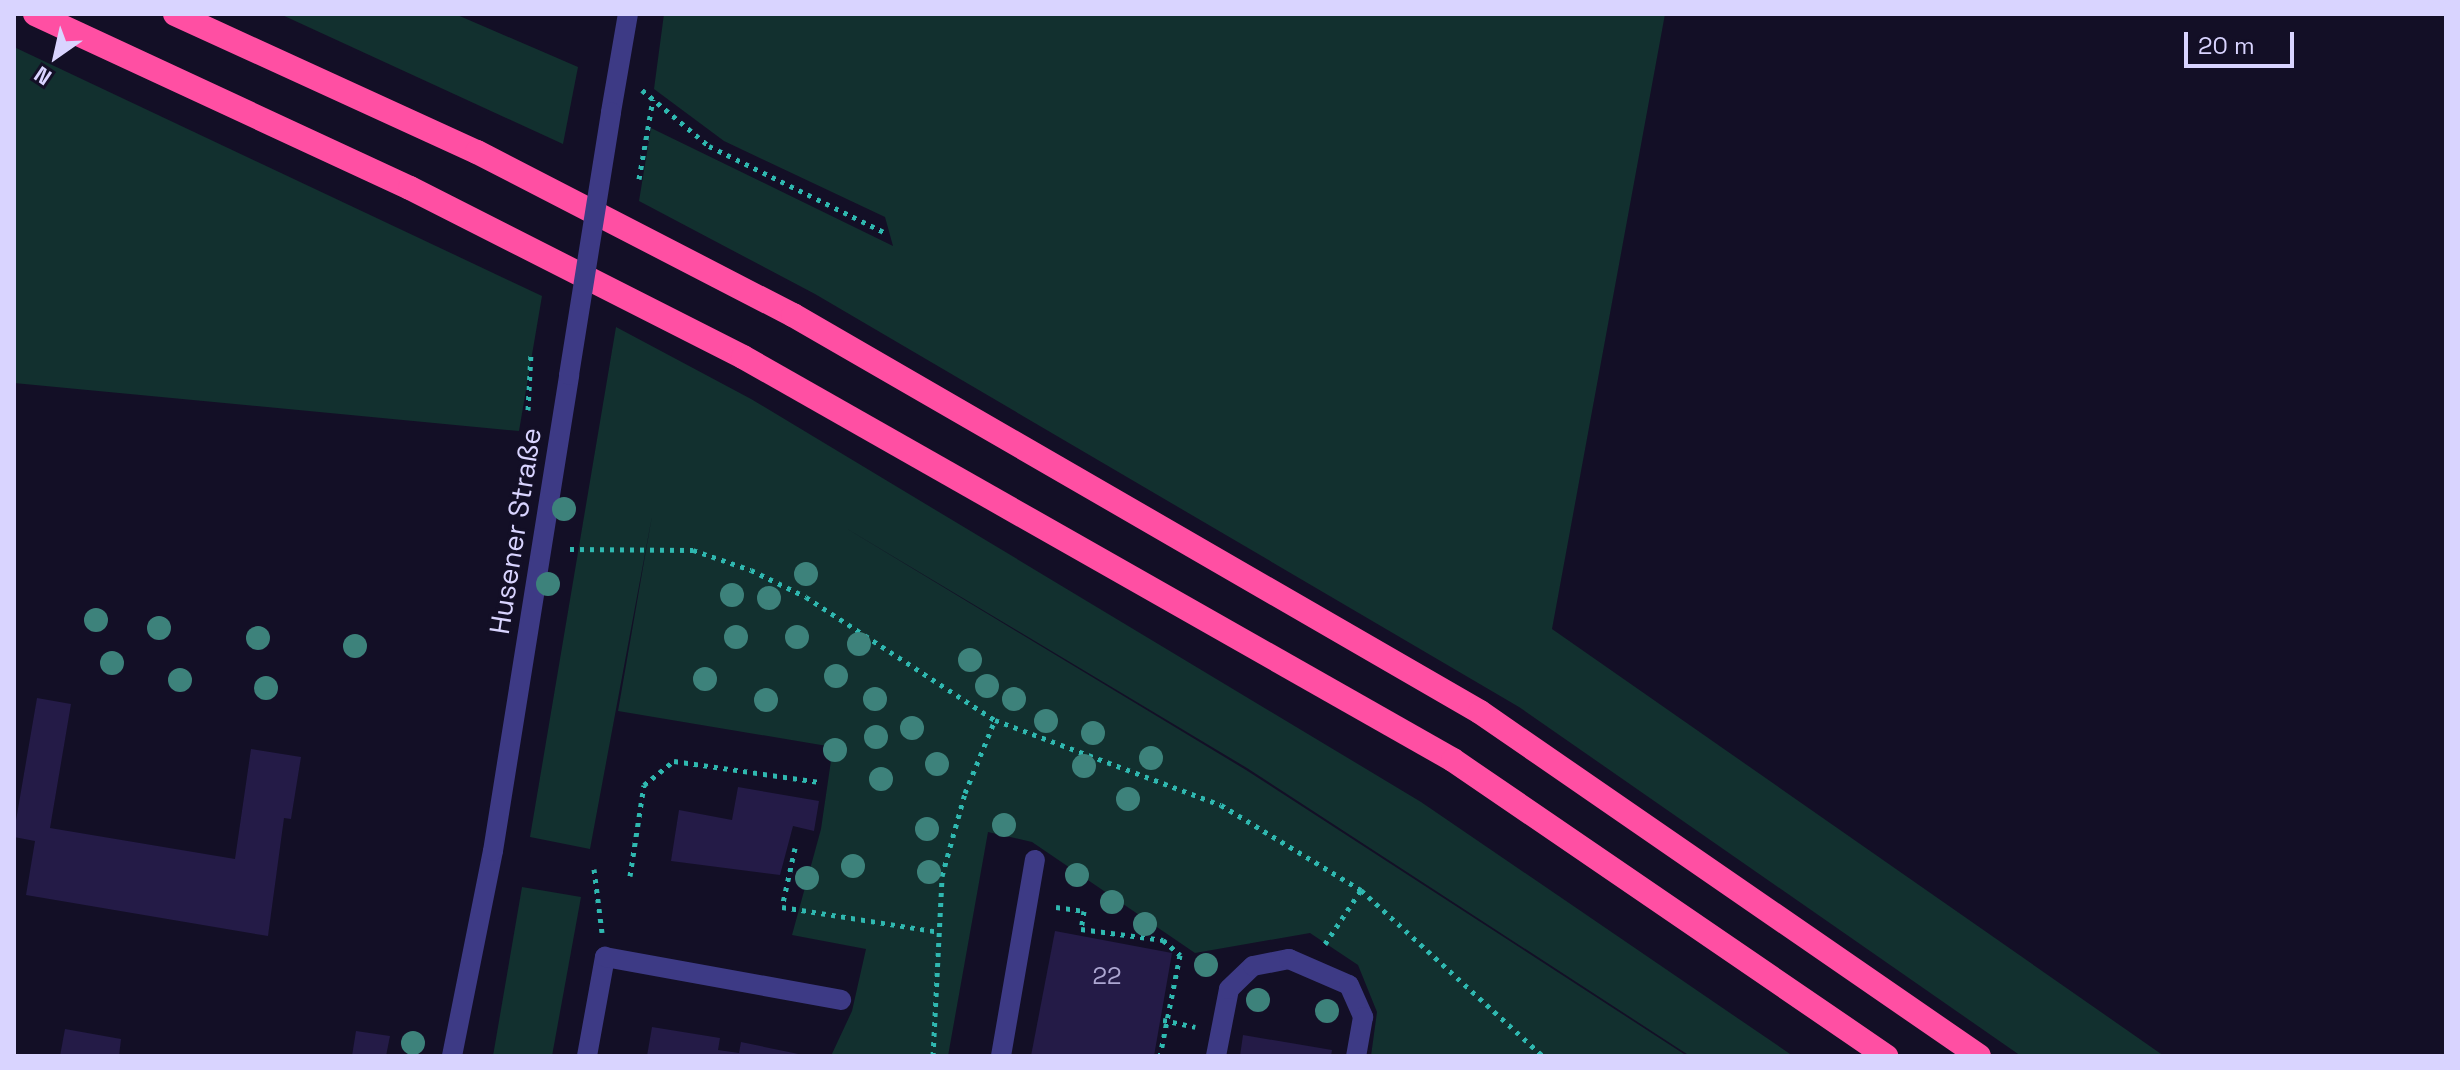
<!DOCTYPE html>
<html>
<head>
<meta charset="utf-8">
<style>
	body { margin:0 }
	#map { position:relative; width:2460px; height:1070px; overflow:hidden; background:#130f26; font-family:"Space Grotesk",sans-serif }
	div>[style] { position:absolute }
	.green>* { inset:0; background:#12302f }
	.building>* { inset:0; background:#241b47 }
	.path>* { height:5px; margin-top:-2.5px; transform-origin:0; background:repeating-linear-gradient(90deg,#2fb8b0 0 4px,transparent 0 10px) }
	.lane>* { height:20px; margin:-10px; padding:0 10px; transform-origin:10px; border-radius:10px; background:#3d3a85 }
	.street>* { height:20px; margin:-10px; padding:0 10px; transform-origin:10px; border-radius:10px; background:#3d3a85 }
	.highway>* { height:24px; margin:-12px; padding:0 12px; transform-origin:12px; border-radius:12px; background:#ff4fa3 }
	.street-bridge>* { height:20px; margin:-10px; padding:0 10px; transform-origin:10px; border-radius:10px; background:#3d3a85 }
	.trees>* { width:24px; height:24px; margin:-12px; border-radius:50%; background:#3d827b }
	span { translate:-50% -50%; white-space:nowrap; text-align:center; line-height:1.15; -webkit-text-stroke:6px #130f26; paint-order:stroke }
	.number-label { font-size:24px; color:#aca6d1 }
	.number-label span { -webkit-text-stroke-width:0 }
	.street-label { font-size:28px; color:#d9d4ff }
	.frame { position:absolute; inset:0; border:16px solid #d9d4ff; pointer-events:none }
	.north { position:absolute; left:16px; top:16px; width:80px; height:80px; -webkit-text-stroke:6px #130f26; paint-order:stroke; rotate:214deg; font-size:22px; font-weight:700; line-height:32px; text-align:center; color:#d9d4ff }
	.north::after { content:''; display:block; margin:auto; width:28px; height:36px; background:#d9d4ff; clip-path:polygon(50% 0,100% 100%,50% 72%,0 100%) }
	.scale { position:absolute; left:2184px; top:32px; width:110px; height:36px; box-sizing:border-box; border:4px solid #d9d4ff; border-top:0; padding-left:10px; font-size:24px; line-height:28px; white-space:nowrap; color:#d9d4ff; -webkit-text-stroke:6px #130f26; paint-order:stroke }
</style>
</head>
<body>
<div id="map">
	<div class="green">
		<i style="clip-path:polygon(280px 14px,455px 14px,578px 67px,563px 144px)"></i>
		<i style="clip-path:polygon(664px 14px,1665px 14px,1552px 629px,2164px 1056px,2021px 1056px,1519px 707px,815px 294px,639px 201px,651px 128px,893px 246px,885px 217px,724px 141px,654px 89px)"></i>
		<i style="clip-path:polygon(14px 47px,542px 296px,519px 431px,14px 383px)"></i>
		<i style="clip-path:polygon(616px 327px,751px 399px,1421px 802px,1793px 1056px,1690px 1056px,1247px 768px,844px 527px,1246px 770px,1687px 1056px,1371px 1056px,1377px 1012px,1358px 965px,1310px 933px,1195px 953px,1032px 842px,988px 832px,948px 1056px,831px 1056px,852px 1011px,866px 949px,792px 935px,821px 829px,833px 747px,618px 711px,652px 516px,590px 849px,530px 837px)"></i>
		<i style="clip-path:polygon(522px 887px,581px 897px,552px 1056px,493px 1056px)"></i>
	</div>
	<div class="building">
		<i style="clip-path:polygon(37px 698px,71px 704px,50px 828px,235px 859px,251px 749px,301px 757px,291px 819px,284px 818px,268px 936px,26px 895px,35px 841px,14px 837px,14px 832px)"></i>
		<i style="clip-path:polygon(738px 787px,819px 801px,814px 831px,793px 826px,780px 875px,671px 861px,679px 810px,732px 820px)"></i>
		<i style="clip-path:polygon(1055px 931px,1172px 953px,1154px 1056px,1031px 1056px)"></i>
		<i style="clip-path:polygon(652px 1027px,720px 1038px,718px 1050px,739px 1053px,741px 1042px,808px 1056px,647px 1056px)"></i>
		<i style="clip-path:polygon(65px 1029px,121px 1039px,119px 1056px,60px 1056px)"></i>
		<i style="clip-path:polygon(356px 1031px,390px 1036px,386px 1056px,352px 1056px)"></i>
		<i style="clip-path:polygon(1243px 1035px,1332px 1050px,1331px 1056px,1240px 1056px)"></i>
	</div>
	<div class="path">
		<i style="left:642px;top:90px;width:87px;rotate:39.9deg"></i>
		<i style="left:709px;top:146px;width:197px;rotate:26.2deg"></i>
		<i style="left:639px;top:179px;width:81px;rotate:-80.1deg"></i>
		<i style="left:528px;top:410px;width:58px;rotate:-87deg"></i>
		<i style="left:570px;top:549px;width:123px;rotate:0.5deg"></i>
		<i style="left:693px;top:550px;width:61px;rotate:19deg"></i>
		<i style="left:751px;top:570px;width:61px;rotate:26.1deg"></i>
		<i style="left:806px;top:597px;width:225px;rotate:33.1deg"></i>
		<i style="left:995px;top:720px;width:241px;rotate:20.6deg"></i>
		<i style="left:1221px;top:805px;width:164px;rotate:31.3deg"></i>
		<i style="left:1361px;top:890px;width:246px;rotate:42.4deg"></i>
		<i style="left:795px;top:848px;width:60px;rotate:102.4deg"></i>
		<i style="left:782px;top:907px;width:159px;rotate:9deg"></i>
		<i style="left:594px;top:869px;width:64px;rotate:82.8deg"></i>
		<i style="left:630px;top:876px;width:92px;rotate:-81.3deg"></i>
		<i style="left:644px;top:785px;width:38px;rotate:-39deg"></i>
		<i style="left:674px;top:761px;width:147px;rotate:8.2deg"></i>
		<i style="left:1056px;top:907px;width:28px;rotate:8deg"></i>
		<i style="left:1084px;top:911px;width:18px;rotate:99deg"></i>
		<i style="left:1081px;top:929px;width:83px;rotate:7.6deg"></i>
		<i style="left:1163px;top:940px;width:23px;rotate:41deg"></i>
		<i style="left:1180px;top:955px;width:103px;rotate:101.2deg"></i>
		<i style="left:1325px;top:944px;width:65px;rotate:-56.3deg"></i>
		<i style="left:1163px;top:1020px;width:33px;rotate:12deg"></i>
		<i style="left:933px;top:1056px;width:180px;rotate:-87.1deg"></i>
		<i style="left:942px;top:876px;width:86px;rotate:-74.5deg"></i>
		<i style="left:965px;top:793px;width:79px;rotate:-67.7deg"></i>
	</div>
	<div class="lane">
		<i style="left:587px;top:1056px;width:101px;rotate:-79.7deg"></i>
		<i style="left:605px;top:957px;width:240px;rotate:10.3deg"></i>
		<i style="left:1001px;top:1056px;width:199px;rotate:-80.2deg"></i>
		<i style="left:1216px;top:1056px;width:68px;rotate:-79deg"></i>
		<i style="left:1229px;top:989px;width:33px;rotate:-44deg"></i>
		<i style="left:1253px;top:966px;width:37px;rotate:-11deg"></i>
		<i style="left:1289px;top:959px;width:65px;rotate:23.4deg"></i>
		<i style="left:1349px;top:985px;width:35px;rotate:66deg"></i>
		<i style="left:1363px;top:1017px;width:40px;rotate:100deg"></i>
	</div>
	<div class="street">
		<i style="left:611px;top:112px;width:99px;rotate:-80.2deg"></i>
		<i style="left:452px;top:1056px;width:209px;rotate:-78.7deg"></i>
		<i style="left:493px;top:851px;width:482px;rotate:-80.9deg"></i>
	</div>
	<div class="highway">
		<i style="left:35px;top:14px;width:413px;rotate:24.9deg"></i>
		<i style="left:410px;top:188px;width:373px;rotate:26.9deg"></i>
		<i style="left:743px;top:357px;width:816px;rotate:29.58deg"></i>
		<i style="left:1453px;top:760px;width:525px;rotate:34.36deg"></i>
		<i style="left:175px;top:14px;width:332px;rotate:24.6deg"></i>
		<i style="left:477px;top:152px;width:356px;rotate:27.3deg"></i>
		<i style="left:793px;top:315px;width:793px;rotate:30.02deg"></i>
		<i style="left:1480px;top:712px;width:606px;rotate:34.58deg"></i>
	</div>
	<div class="street-bridge">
		<i style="left:569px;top:375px;width:266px;rotate:-80.9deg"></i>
	</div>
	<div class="trees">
		<i style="left:564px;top:509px"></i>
		<i style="left:806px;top:574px"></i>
		<i style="left:548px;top:584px"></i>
		<i style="left:732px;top:595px"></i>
		<i style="left:769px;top:598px"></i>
		<i style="left:96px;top:620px"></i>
		<i style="left:159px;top:628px"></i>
		<i style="left:736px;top:637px"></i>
		<i style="left:797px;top:637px"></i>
		<i style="left:258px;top:638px"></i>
		<i style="left:859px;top:644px"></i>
		<i style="left:355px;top:646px"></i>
		<i style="left:970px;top:660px"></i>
		<i style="left:112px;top:663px"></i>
		<i style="left:836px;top:676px"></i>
		<i style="left:705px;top:679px"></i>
		<i style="left:180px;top:680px"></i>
		<i style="left:987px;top:686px"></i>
		<i style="left:266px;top:688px"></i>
		<i style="left:875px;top:699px"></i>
		<i style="left:1014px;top:699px"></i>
		<i style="left:766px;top:700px"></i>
		<i style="left:1046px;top:721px"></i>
		<i style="left:912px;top:728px"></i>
		<i style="left:1093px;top:733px"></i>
		<i style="left:876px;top:737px"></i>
		<i style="left:835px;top:750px"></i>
		<i style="left:1151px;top:758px"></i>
		<i style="left:937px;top:764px"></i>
		<i style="left:1084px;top:766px"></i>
		<i style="left:881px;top:779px"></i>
		<i style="left:1128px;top:799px"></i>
		<i style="left:1004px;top:825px"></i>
		<i style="left:927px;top:829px"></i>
		<i style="left:853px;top:866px"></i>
		<i style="left:929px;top:872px"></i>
		<i style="left:1077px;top:875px"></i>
		<i style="left:807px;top:878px"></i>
		<i style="left:1112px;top:902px"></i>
		<i style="left:1145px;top:924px"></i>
		<i style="left:1206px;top:965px"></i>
		<i style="left:1258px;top:1000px"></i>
		<i style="left:1327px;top:1011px"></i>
		<i style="left:413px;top:1043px"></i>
	</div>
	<div class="number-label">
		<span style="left:1107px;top:976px">22</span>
	</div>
	<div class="street-label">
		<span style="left:515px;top:531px;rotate:-81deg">Husener Straße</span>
	</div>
	<div class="frame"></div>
	<div class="north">N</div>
	<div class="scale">20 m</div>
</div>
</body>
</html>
